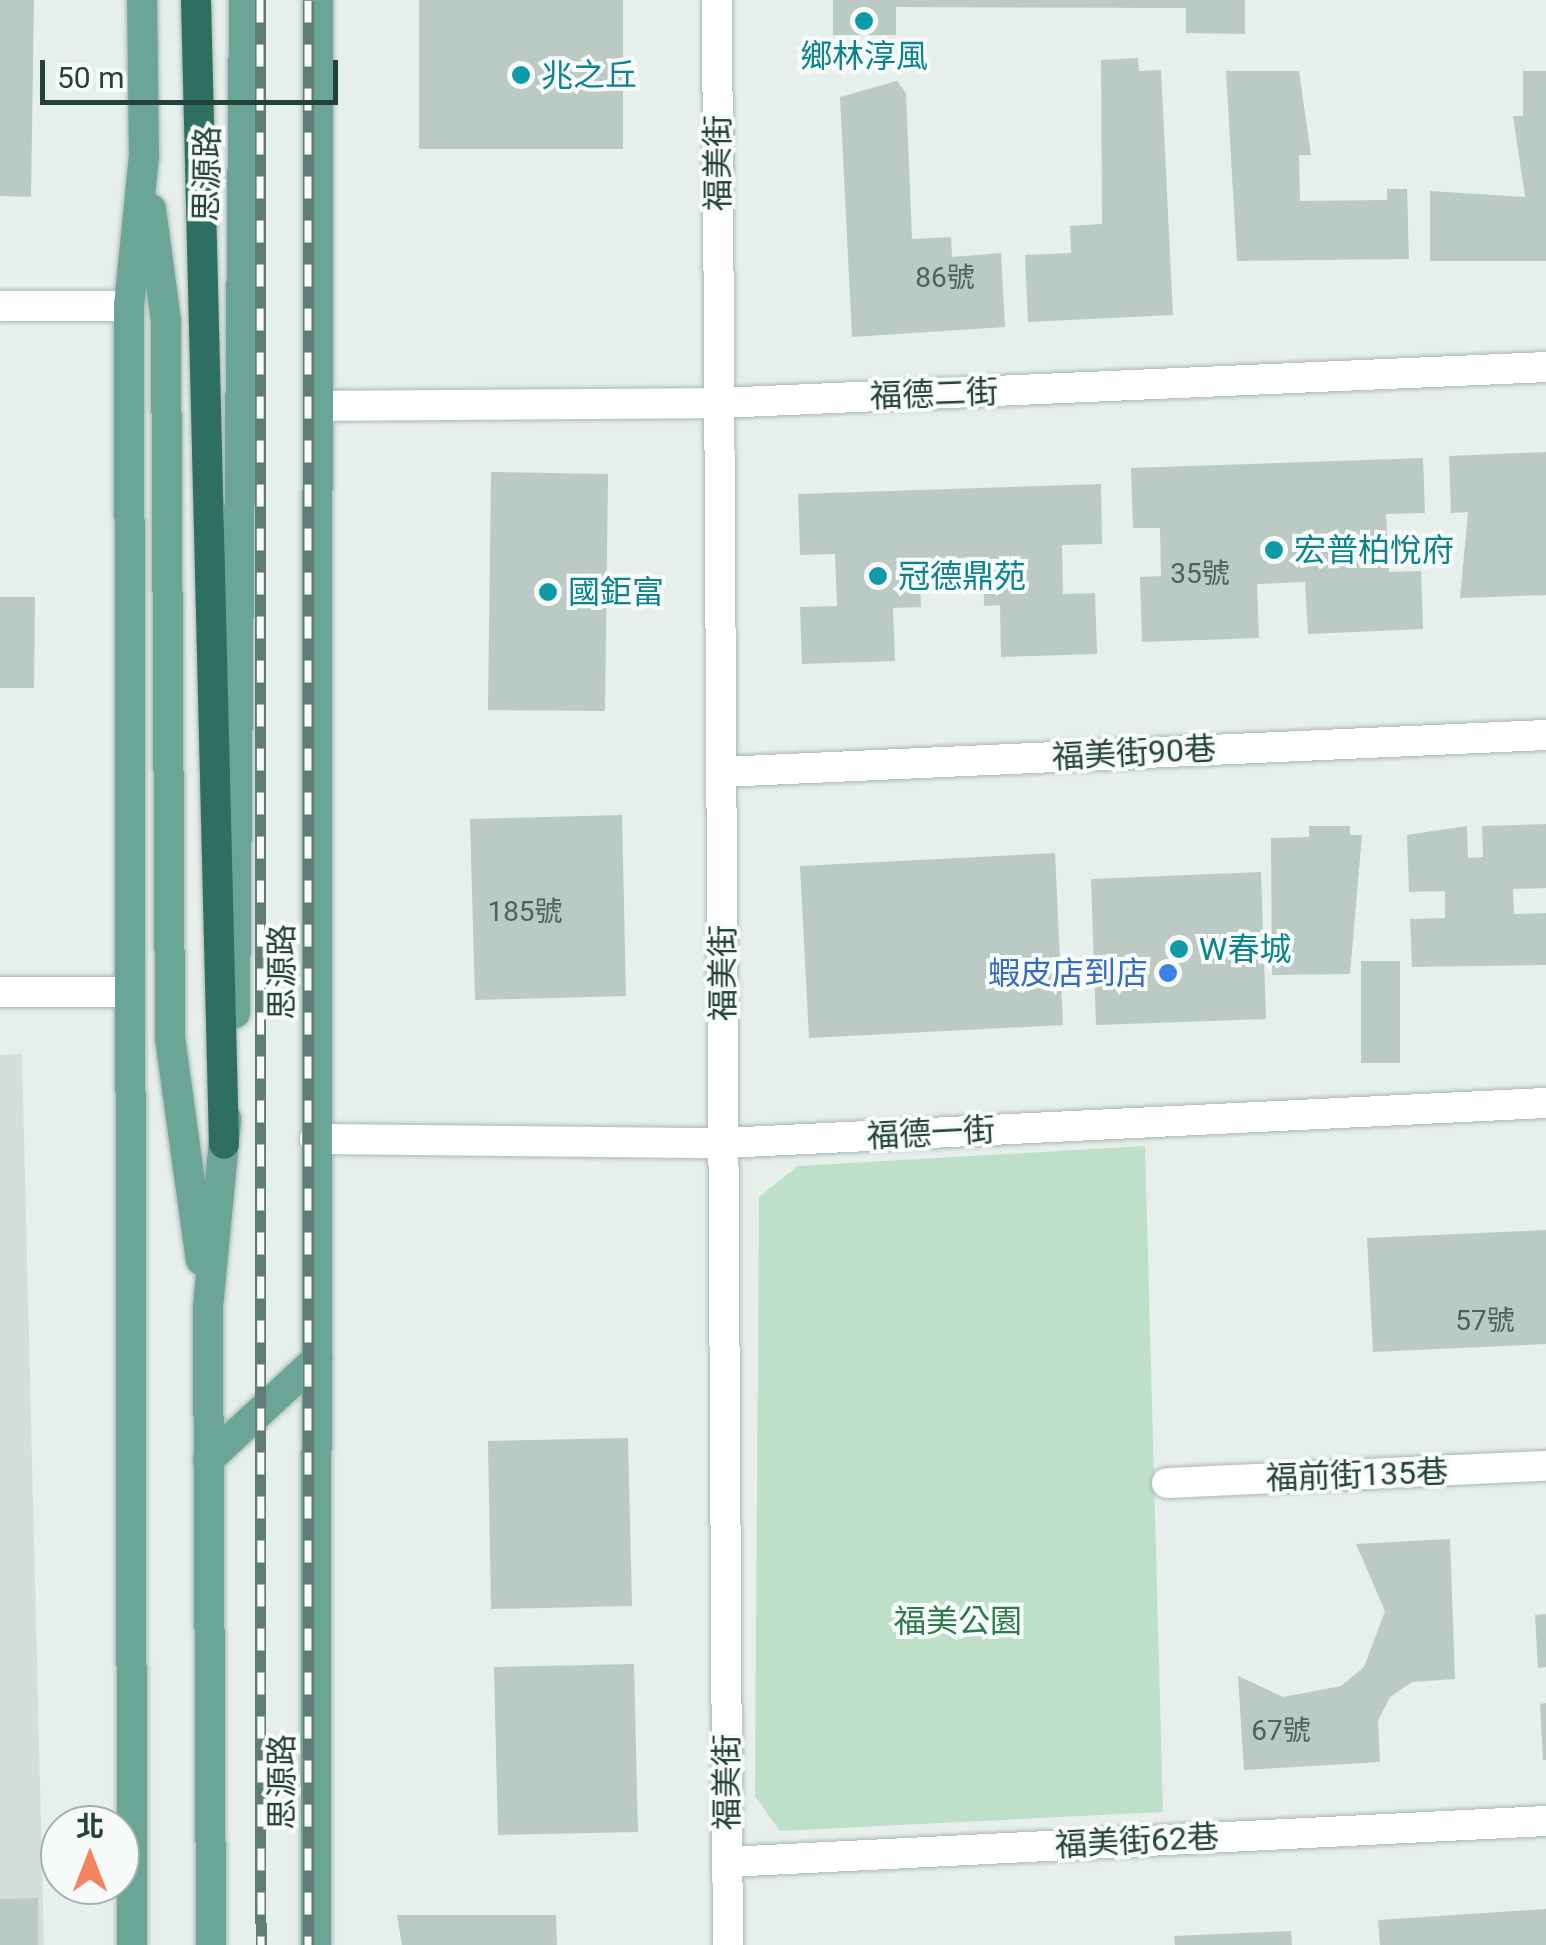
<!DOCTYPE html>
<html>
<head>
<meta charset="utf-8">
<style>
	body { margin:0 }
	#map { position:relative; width:1546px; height:1945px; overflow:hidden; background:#e6efeb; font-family:Roboto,"Noto Sans TC",sans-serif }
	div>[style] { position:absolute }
	.built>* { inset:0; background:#d4dfda }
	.green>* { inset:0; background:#bfe0c8 }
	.building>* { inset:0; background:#bbcac4 }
	.roads { filter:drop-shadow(0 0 2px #a8b8b2) drop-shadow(0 0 2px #a8b8b2) }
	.minor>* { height:30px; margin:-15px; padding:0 15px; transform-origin:15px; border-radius:15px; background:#fff }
	.major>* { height:30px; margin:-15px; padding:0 15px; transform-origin:15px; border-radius:15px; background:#6aa596 }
	.highway>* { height:30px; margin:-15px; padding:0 15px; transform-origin:15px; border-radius:15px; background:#2f6f62 }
	.rail>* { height:11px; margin-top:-5.5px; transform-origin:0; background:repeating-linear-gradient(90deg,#f7fbf9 0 22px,#5f7d75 0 44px); box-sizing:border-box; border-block:2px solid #5f7d75 }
	.dots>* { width:28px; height:28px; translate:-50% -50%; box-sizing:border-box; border:5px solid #f7fbf9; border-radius:50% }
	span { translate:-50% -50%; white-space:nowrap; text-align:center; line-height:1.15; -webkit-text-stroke:8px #f7fbf9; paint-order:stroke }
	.number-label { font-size:28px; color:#4a645c }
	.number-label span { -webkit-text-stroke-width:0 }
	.culture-label { font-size:32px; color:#0d838f }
	.left { translate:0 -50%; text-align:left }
	.street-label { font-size:32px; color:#24423a }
	.shop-label { font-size:32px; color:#366cbe }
	.right { translate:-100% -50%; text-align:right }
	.park-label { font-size:32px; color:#2d7a4b }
	.north { position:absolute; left:40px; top:1805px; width:100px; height:100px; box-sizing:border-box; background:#f7fbf9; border:2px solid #a3b1ad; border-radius:50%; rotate:0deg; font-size:28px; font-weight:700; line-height:40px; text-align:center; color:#24423a }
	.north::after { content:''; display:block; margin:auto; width:35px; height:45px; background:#f4845f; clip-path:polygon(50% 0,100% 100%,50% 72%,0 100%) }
	.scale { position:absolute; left:40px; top:60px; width:298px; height:45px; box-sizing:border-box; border:5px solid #24423a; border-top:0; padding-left:12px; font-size:30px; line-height:35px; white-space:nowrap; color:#24423a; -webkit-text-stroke:8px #f7fbf9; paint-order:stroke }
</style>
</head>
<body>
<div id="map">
	<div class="built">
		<i style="clip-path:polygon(22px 1054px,44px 1945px,0 1945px,0 1055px)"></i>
	</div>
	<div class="green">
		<i style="clip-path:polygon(1145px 1146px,1163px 1812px,780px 1831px,755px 1796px,759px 1197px,798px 1166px)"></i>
	</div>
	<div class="building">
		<i style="clip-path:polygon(0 0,34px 0,31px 197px,0 196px)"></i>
		<i style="clip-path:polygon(419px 0,623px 0,623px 149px,419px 149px)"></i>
		<i style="clip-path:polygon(833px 0,1245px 0,1245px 34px,1186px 33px,1186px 8px,896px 7px,896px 35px,833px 35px)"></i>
		<i style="clip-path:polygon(1138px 58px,1139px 71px,1161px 70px,1173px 315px,1028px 322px,1025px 255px,1071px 253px,1070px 226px,1102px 224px,1101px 60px)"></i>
		<i style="clip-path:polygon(1226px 71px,1299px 71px,1311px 155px,1299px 155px,1300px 201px,1387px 200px,1387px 189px,1407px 189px,1409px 259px,1237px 261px)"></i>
		<i style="clip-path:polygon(1523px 71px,1546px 71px,1546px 261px,1430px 261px,1430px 191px,1525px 197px,1513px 116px,1523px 116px)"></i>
		<i style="clip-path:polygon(897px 81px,906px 93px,912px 239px,951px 237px,952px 257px,1001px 253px,1005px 327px,852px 337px,840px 97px)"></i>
		<i style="clip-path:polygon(1546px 452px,1546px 595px,1460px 598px,1468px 512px,1451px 513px,1449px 456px)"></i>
		<i style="clip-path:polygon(1423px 458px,1425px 513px,1386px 514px,1389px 572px,1421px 571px,1423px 629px,1308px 634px,1305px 582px,1257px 584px,1259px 638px,1142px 642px,1140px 577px,1161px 576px,1160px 528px,1133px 528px,1131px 468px)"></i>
		<i style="clip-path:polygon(491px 472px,608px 474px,605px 711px,488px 710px)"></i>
		<i style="clip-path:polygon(1101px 484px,1102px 544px,1062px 545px,1063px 594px,1095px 593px,1097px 654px,1001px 657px,1000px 605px,984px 606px,983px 557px,919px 559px,921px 607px,893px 608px,895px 661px,802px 664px,800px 607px,837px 606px,835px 554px,800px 555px,798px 494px)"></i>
		<i style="clip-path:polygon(0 597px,35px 597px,34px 688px,0 688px)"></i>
		<i style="clip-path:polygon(622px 815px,626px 996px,475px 1000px,470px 819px)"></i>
		<i style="clip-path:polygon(1546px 824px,1546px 888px,1513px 889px,1514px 914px,1546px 913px,1546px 965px,1412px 967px,1410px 919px,1445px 918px,1445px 891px,1409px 892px,1407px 835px,1467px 826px,1468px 858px,1483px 857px,1482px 826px)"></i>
		<i style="clip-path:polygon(1309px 826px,1350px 826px,1350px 835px,1362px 835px,1350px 974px,1272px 975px,1271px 838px,1309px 837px)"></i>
		<i style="clip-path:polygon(1055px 853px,1063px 1025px,809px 1038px,800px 866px)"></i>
		<i style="clip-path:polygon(1261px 872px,1266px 1019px,1096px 1025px,1091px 879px)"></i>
		<i style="clip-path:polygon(1361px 961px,1400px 961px,1400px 1063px,1361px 1063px)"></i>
		<i style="clip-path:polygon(1546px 1230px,1546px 1344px,1373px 1352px,1367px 1238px)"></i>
		<i style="clip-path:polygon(628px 1438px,632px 1606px,491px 1609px,488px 1441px)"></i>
		<i style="clip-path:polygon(1450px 1539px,1455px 1679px,1412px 1682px,1390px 1697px,1378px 1721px,1380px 1762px,1244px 1770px,1238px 1676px,1283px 1697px,1341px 1686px,1364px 1667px,1385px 1611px,1356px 1544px)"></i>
		<i style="clip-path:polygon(1546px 1614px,1546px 1667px,1538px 1668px,1535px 1615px)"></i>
		<i style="clip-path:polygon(634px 1664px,638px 1832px,498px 1835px,494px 1667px)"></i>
		<i style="clip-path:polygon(1546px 1703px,1546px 1760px,1543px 1760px,1540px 1704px)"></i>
		<i style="clip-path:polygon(38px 1898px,38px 1945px,0 1945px,0 1899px)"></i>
		<i style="clip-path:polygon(1546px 1909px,1546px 1945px,1380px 1945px,1378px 1920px)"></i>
		<i style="clip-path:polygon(397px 1915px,556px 1915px,557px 1945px,402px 1945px)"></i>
		<i style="clip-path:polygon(1291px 1931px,1292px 1945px,1175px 1945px,1174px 1936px)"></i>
	</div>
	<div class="roads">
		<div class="minor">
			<i style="left:717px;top:0;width:1945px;rotate:89.68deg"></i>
			<i style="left:0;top:306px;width:129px"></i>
			<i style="left:321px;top:406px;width:398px;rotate:-0.4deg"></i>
			<i style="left:719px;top:403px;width:828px;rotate:-2.49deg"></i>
			<i style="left:721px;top:772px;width:826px;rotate:-2.57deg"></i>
			<i style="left:0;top:992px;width:129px"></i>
			<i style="left:315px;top:1139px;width:409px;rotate:0.6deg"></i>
			<i style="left:724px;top:1143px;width:823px;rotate:-2.79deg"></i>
			<i style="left:1167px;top:1483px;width:379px;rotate:-2.6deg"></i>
			<i style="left:728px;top:1862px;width:819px;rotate:-2.87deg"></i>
		</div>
		<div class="major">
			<i style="left:151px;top:209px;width:113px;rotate:82.4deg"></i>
			<i style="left:166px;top:321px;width:717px;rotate:89.68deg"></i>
			<i style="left:170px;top:1038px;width:224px;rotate:82.1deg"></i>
			<i style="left:235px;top:1013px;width:1013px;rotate:-89.49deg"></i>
			<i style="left:208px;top:1460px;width:149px;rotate:-42.8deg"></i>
			<i style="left:132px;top:1945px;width:1639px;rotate:-90.1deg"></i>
			<i style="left:129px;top:306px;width:150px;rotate:-84.3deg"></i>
			<i style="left:144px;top:157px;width:157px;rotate:-90.7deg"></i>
			<i style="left:211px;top:1945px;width:638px;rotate:-90.27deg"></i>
			<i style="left:208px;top:1307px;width:189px;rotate:-84.5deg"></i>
			<i style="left:316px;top:1945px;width:1945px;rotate:-89.94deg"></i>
		</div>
		<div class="highway">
			<i style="left:196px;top:0;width:1144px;rotate:88.6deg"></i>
		</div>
	</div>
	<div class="rail">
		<i style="left:260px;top:0;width:1945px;rotate:89.97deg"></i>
		<i style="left:308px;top:0;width:1945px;rotate:90deg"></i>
	</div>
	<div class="dots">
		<i style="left:864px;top:21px;background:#0f9aa8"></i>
		<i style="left:521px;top:75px;background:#0f9aa8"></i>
		<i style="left:1274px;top:550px;background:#0f9aa8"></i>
		<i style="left:878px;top:576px;background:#0f9aa8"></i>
		<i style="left:548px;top:592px;background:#0f9aa8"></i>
		<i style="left:1179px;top:949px;background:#0f9aa8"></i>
		<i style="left:1168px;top:973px;background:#3f7fe0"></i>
	</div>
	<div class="number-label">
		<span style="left:945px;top:278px">86號</span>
		<span style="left:1200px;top:574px">35號</span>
		<span style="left:525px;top:912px">185號</span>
		<span style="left:1485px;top:1321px">57號</span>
		<span style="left:1281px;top:1731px">67號</span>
	</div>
	<div class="culture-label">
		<span style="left:864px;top:56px">鄉林淳風</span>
		<span class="left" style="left:541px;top:75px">兆之丘</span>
		<span class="left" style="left:1294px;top:550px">宏普柏悅府</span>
		<span class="left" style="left:898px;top:576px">冠德鼎苑</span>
		<span class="left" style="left:568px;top:592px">國鉅富</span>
		<span class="left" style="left:1199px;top:949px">W春城</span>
	</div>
	<div class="street-label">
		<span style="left:718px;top:163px;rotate:-90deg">福美街</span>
		<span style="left:207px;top:174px;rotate:-89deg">思源路</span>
		<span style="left:934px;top:394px;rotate:-2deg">福德二街</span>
		<span style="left:1134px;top:753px;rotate:-3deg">福美街90巷</span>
		<span style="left:282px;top:972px;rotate:-90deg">思源路</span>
		<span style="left:723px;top:973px;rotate:-90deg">福美街</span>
		<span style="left:931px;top:1133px;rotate:-3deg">福德一街</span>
		<span style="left:1357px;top:1475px;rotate:-2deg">福前街135巷</span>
		<span style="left:282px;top:1782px;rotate:-90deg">思源路</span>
		<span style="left:727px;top:1782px;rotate:-90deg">福美街</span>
		<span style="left:1137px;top:1841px;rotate:-3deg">福美街62巷</span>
	</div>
	<div class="shop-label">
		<span class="right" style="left:1148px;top:973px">蝦皮店到店</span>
	</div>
	<div class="park-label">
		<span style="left:958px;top:1621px">福美公園</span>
	</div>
	<div class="north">北</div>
	<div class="scale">50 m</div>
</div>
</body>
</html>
